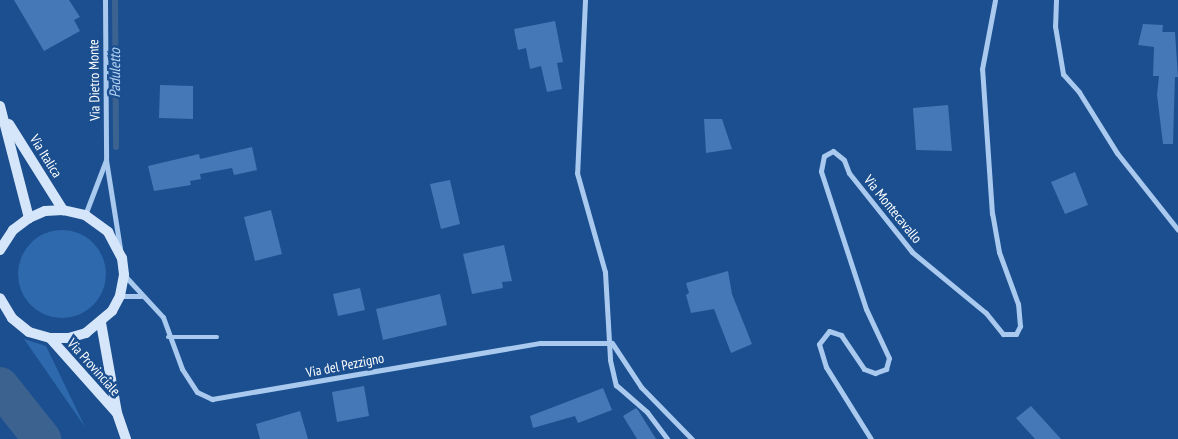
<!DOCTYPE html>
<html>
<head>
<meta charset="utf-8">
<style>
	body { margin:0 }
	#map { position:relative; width:1178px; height:439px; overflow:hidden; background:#1b4f8f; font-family:"PT Sans Narrow",sans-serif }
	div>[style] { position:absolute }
	.green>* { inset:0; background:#2e69ad }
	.round { border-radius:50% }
	.stream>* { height:6px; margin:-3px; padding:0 3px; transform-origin:3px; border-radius:3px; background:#3c6290 }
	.river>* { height:38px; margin:-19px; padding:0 19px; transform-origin:19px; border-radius:19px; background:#3c6290 }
	.building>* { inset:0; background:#4478b7 }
	.lane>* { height:4px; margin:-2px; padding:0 2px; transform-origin:2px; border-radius:2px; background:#a9c9ee }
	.street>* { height:5px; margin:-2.5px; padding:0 2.5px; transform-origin:2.5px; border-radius:2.5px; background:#a9c9ee }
	.secondary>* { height:10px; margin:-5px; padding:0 5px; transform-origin:5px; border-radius:5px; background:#d6e6fa }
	span { translate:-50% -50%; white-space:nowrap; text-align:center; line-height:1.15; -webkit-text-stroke:5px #1b4f8f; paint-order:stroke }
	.street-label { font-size:14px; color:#fff }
	.water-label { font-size:15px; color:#b5d3f5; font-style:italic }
</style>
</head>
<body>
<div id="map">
	<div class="green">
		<i class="round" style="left:18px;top:230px;width:88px;height:88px"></i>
		<i style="clip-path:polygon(24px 339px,46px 346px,85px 427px)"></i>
	</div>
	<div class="stream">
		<i style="left:115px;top:0;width:147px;rotate:89.6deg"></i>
	</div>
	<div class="river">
		<i style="left:0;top:386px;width:68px;rotate:51.6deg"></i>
	</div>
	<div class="building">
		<i style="clip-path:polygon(14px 0,69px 0,80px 17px,74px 20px,80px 31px,44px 51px)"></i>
		<i style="clip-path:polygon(555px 21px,563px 62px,557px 63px,562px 89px,547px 92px,541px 66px,530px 69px,526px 48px,518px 50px,514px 29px)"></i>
		<i style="clip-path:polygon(1143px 24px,1163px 25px,1161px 44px,1162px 32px,1175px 32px,1178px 77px,1175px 77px,1173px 144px,1163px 144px,1157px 95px,1159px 76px,1153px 76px,1154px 47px,1138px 45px)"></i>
		<i style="clip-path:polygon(160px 85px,193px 86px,193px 119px,159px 118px)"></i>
		<i style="clip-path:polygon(948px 105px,952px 151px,916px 150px,913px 108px)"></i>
		<i style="clip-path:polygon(704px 119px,722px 119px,732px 149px,706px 153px)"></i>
		<i style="clip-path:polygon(252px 147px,257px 170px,234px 175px,232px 168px,200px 174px,201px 179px,190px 181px,191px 185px,154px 191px,148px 166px,199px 154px,200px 159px)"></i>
		<i style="clip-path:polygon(1075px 172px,1088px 205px,1065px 214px,1051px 182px)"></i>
		<i style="clip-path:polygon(450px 180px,460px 224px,441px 229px,430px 184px)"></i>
		<i style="clip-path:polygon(271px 210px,282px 254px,255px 261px,244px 217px)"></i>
		<i style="clip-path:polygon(504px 245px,512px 281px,502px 282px,503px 288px,472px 294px,463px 254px)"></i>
		<i style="clip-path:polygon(728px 271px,732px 294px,752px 344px,731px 353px,714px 309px,691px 313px,686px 295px,689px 293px,686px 283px)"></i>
		<i style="clip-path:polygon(360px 288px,365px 310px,338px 316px,333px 294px)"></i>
		<i style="clip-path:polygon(440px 294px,447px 325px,383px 340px,376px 309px)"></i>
		<i style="clip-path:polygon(364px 386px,369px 416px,337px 422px,332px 392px)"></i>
		<i style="clip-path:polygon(603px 388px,612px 410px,578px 423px,575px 416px,533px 428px,530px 416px)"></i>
		<i style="clip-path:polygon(1031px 406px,1061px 439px,1035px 439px,1016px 418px)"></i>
		<i style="clip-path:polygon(636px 408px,638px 410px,656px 439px,637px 439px,623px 416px)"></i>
		<i style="clip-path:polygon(300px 411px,308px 439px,260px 439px,256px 424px)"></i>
	</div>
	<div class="lane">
		<i style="left:168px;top:337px;width:49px"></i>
	</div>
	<div class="street">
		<i style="left:105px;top:0;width:160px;rotate:89.6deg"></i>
		<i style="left:106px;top:160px;width:89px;rotate:81deg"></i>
		<i style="left:585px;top:0;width:173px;rotate:92.6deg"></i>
		<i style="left:577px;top:173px;width:103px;rotate:74.2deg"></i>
		<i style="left:605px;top:272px;width:88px;rotate:86.7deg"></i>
		<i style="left:610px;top:360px;width:26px;rotate:77deg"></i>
		<i style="left:616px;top:385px;width:41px;rotate:41.1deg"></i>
		<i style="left:647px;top:412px;width:34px;rotate:53deg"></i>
		<i style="left:1056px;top:0;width:26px;rotate:92deg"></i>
		<i style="left:1055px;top:26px;width:49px;rotate:80.5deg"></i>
		<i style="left:1063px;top:74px;width:24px;rotate:48deg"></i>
		<i style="left:1079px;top:92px;width:72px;rotate:58.1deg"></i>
		<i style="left:1117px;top:153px;width:98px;rotate:51.6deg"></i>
		<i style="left:85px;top:215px;width:59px;rotate:-69.1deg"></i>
		<i style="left:125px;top:276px;width:56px;rotate:47.2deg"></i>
		<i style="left:163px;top:317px;width:55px;rotate:69.9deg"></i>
		<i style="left:182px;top:369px;width:27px;rotate:57deg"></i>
		<i style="left:197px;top:392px;width:17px;rotate:25deg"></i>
		<i style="left:212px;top:399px;width:333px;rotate:-9.7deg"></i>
		<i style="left:540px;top:343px;width:71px"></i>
		<i style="left:120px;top:296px;width:21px"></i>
		<i style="left:612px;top:343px;width:53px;rotate:56.6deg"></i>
		<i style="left:641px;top:387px;width:73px;rotate:45.6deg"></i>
		<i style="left:871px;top:439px;width:85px;rotate:-122deg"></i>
		<i style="left:826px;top:367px;width:24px;rotate:-107deg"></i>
		<i style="left:819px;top:344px;width:16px;rotate:-52deg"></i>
		<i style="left:829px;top:331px;width:13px;rotate:18deg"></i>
		<i style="left:841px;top:335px;width:41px;rotate:55.9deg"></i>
		<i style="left:864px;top:369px;width:12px;rotate:20deg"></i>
		<i style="left:875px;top:373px;width:12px;rotate:-20deg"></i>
		<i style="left:886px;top:369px;width:11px;rotate:-75deg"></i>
		<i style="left:889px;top:358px;width:54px;rotate:-115.1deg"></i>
		<i style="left:866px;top:309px;width:145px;rotate:-108.1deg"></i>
		<i style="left:821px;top:171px;width:15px;rotate:-79deg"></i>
		<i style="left:824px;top:156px;width:10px;rotate:-29deg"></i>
		<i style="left:833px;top:151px;width:14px;rotate:39deg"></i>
		<i style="left:844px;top:160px;width:14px;rotate:69deg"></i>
		<i style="left:849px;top:173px;width:101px;rotate:51.4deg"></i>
		<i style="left:912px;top:252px;width:96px;rotate:39.5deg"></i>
		<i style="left:986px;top:313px;width:27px;rotate:51deg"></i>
		<i style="left:1003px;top:334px;width:13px"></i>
		<i style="left:1016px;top:334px;width:9px;rotate:-63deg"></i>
		<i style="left:1020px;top:326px;width:22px;rotate:-95deg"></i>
		<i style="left:1018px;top:304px;width:55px;rotate:-110.1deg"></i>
		<i style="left:999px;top:252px;width:39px;rotate:-100deg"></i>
		<i style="left:992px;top:214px;width:145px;rotate:-93.9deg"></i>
		<i style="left:982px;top:69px;width:70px;rotate:-79.3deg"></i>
	</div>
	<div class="secondary">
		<i style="left:0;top:106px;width:116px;rotate:75.5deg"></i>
		<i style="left:9px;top:124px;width:102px;rotate:57.9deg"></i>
		<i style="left:0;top:250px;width:24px;rotate:-57deg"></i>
		<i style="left:13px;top:230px;width:20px;rotate:-37deg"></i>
		<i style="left:29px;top:218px;width:17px;rotate:-24deg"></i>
		<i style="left:45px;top:211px;width:18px;rotate:-3deg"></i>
		<i style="left:63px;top:210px;width:23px;rotate:13deg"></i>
		<i style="left:85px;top:215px;width:29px;rotate:36deg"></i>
		<i style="left:108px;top:232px;width:30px;rotate:62deg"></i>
		<i style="left:122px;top:258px;width:17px;rotate:83deg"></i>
		<i style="left:124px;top:275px;width:21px;rotate:101deg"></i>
		<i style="left:120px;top:296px;width:17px;rotate:118deg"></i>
		<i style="left:112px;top:311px;width:34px;rotate:140deg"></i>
		<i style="left:86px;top:333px;width:19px;rotate:164deg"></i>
		<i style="left:68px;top:338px;width:18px;rotate:180deg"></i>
		<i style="left:50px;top:338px;width:22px;rotate:-164deg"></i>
		<i style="left:29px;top:332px;width:22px;rotate:-141deg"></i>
		<i style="left:12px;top:318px;width:23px;rotate:-121deg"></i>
		<i style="left:101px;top:323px;width:91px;rotate:79.9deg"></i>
		<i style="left:117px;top:413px;width:28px;rotate:71deg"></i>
		<i style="left:50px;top:338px;width:99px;rotate:48.3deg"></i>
	</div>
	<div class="street-label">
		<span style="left:94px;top:80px;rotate:-91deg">Via Dietro Monte</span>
		<span style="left:46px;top:156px;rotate:58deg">Via Italica</span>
		<span style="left:893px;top:209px;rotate:51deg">Via Montecavallo</span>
		<span style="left:345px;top:365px;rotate:-11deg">Via del Pezzigno</span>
		<span style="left:94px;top:367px;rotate:48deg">Via Provinciale</span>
	</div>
	<div class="water-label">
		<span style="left:115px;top:73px;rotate:-90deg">Paduletto</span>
	</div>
</div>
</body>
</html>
